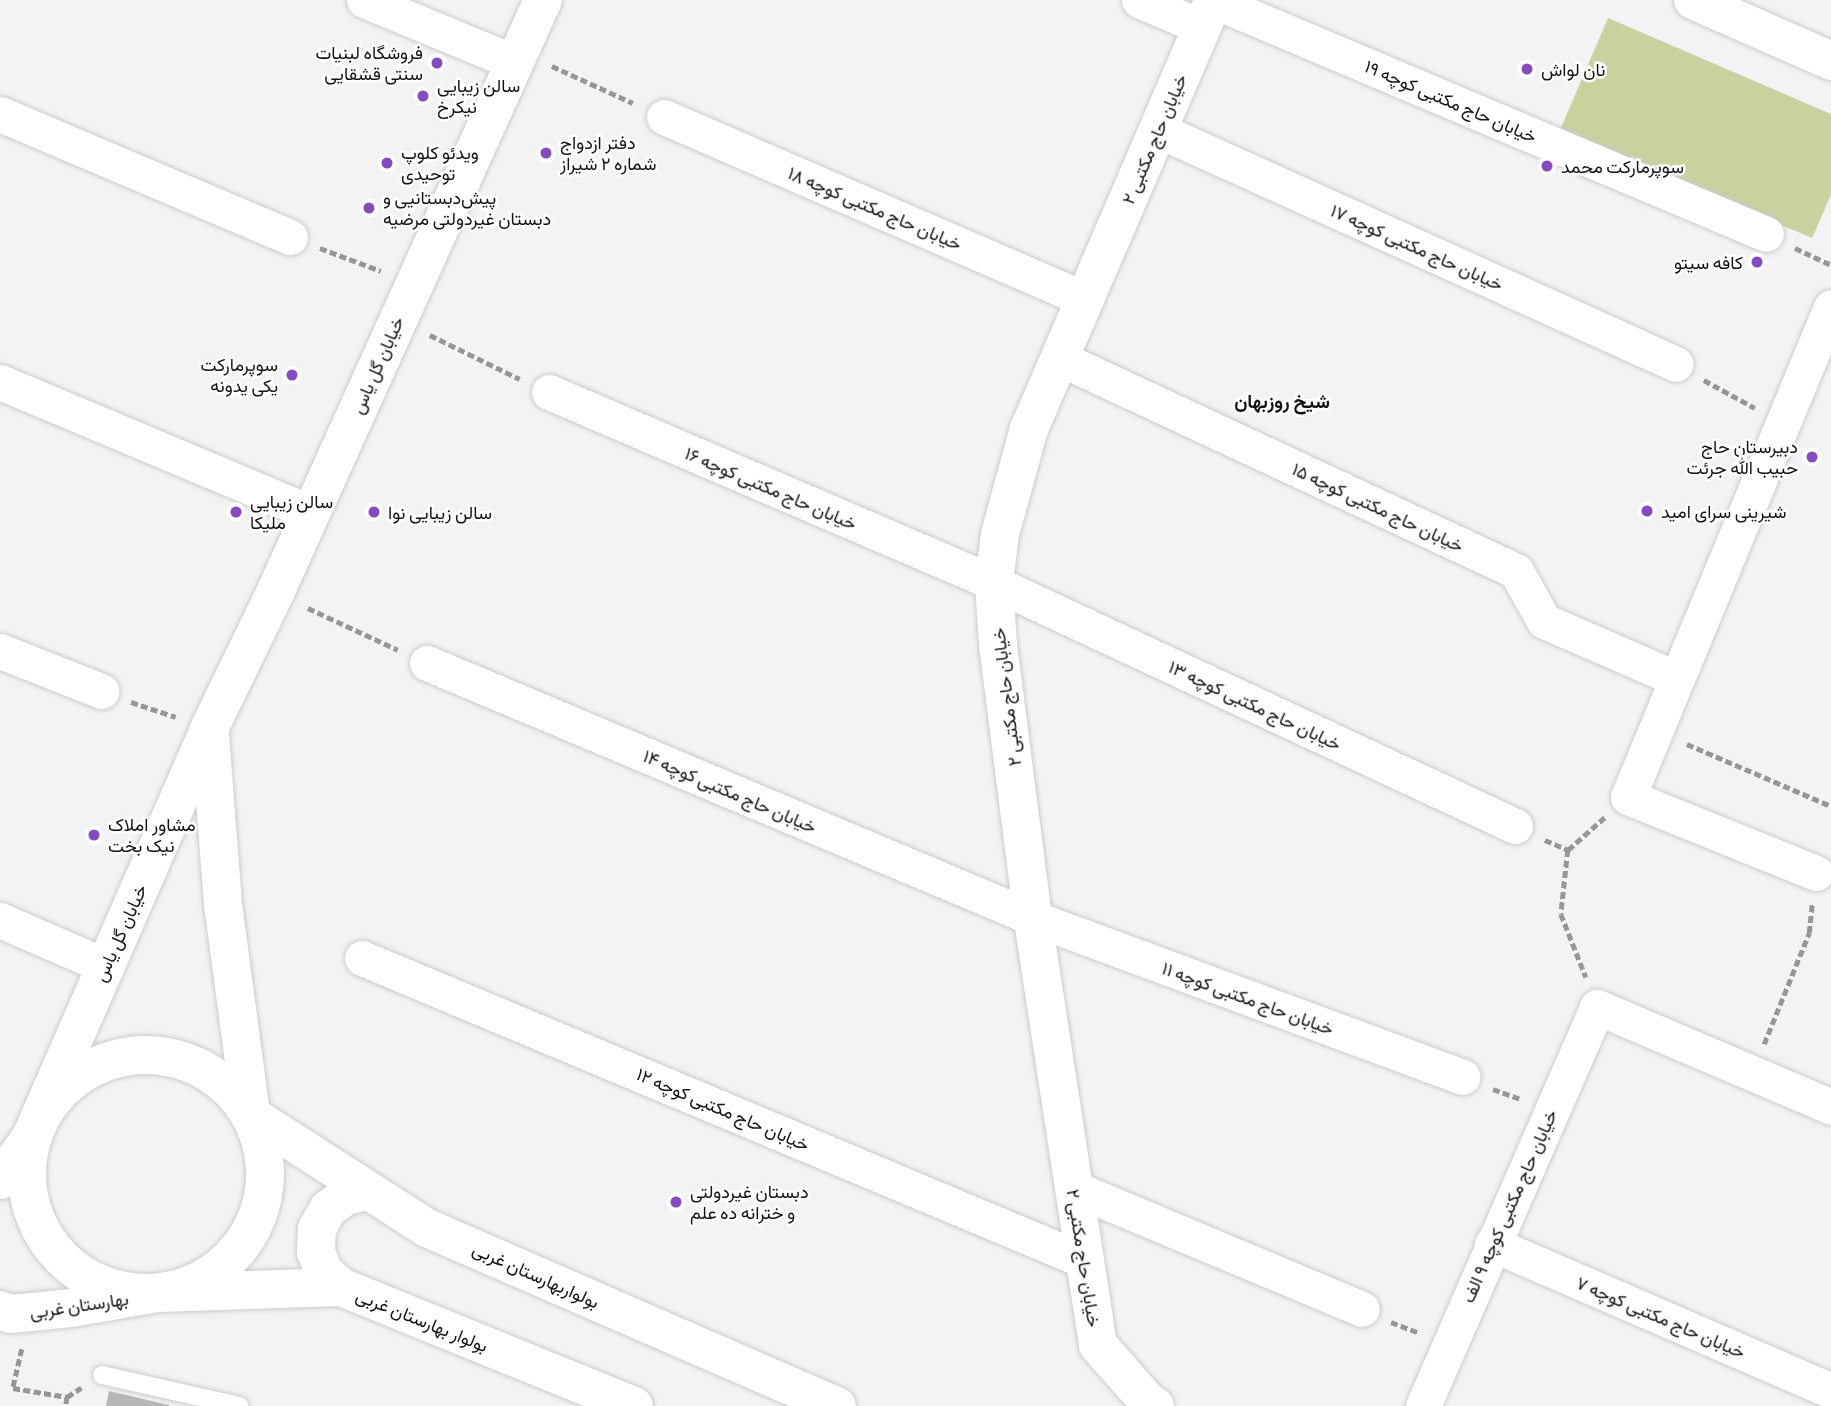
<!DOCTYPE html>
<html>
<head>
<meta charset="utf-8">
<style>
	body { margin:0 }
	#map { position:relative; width:1831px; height:1406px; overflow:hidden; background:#f3f3f5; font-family:Manrope,Vazirmatn,sans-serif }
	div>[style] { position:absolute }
	.green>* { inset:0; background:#c7d29f }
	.building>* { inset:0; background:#b8b6b7 }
	.path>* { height:4.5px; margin-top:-2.25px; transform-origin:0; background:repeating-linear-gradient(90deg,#969698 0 7px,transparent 0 10.5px) }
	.roads { filter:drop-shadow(0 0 2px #cacbcc) drop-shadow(0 0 2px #cacbcc) }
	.lane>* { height:18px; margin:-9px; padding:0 9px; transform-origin:9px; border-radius:9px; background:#fff }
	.street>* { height:35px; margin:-17.5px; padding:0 17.5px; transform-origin:17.5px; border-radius:17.5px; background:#fff }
	.secondary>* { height:38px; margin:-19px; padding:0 19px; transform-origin:19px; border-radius:19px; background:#fff }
	.secondary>.ring { margin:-19px; padding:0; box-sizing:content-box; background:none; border:38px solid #fff; border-radius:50% }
	.dots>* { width:19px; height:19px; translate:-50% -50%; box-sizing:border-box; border:4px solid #fff; border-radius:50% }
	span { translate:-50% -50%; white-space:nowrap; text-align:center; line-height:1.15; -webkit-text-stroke:5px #fff; paint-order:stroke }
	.poi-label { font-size:18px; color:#131314 }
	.right { translate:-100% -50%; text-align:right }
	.left { translate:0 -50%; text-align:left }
	.street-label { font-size:18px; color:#131314 }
	.neighbourhood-label { font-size:19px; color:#131314; font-weight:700 }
</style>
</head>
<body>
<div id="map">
	<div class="green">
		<i style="clip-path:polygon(1608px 18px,1831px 114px,1831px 195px,1812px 238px,1560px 130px)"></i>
	</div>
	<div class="building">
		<i style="clip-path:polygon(109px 1391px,169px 1405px,169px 1406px,106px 1406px)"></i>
	</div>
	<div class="path">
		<i style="left:552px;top:66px;width:89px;rotate:24.6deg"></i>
		<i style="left:320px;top:248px;width:65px;rotate:20.7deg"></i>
		<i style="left:1795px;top:248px;width:40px;rotate:25deg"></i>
		<i style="left:430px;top:335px;width:100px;rotate:26.1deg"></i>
		<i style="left:1704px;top:380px;width:58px;rotate:28.8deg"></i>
		<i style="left:308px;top:608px;width:99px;rotate:25deg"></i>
		<i style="left:131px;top:702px;width:47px;rotate:18.4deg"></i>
		<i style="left:1687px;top:744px;width:157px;rotate:23.3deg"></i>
		<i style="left:1545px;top:840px;width:25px;rotate:23deg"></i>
		<i style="left:1568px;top:850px;width:50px;rotate:-41.7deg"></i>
		<i style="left:1568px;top:850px;width:64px;rotate:96.2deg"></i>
		<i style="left:1561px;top:914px;width:68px;rotate:68.4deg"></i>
		<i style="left:1764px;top:1044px;width:120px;rotate:-67.9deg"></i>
		<i style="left:1809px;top:933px;width:29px;rotate:-84deg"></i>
		<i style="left:1493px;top:1089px;width:29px;rotate:20deg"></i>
		<i style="left:1391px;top:1322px;width:30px;rotate:21deg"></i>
		<i style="left:22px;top:1349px;width:40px;rotate:103deg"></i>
		<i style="left:13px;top:1388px;width:55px;rotate:9.5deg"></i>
		<i style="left:67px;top:1397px;width:9px;rotate:96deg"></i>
		<i style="left:67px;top:1397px;width:17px;rotate:-33deg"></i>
	</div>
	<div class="roads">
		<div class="lane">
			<i style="left:102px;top:1375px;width:141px;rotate:12.7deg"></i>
		</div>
		<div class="street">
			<i style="left:364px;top:0;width:162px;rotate:22.5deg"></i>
			<i style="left:1139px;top:0;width:69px;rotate:23.2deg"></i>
			<i style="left:1214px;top:1px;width:599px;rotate:22.88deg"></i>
			<i style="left:0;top:114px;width:315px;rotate:23deg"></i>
			<i style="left:664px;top:117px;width:459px;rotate:23.4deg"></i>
			<i style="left:1158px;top:130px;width:568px;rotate:24.31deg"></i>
			<i style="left:1059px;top:358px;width:504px;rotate:24.99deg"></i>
			<i style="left:1516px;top:571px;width:57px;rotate:60.8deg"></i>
			<i style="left:1544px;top:621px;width:143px;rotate:23.5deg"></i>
			<i style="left:0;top:382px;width:337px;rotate:22.8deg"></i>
			<i style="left:549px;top:392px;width:484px;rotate:23.2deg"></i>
			<i style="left:994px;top:583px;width:575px;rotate:25deg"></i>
			<i style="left:0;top:651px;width:109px;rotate:21.6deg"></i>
			<i style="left:427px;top:663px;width:657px;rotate:22.82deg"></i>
			<i style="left:1033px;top:918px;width:458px;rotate:20.3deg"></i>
			<i style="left:1816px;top:873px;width:203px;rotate:-158deg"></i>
			<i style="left:1628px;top:797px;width:530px;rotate:-67.5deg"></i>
			<i style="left:0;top:920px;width:116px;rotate:23.5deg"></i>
			<i style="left:362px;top:958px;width:782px;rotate:22.73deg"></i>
			<i style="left:1073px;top:1188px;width:313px;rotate:22.7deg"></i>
			<i style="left:1492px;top:1244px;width:369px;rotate:23.4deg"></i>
			<i style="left:1423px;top:1406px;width:435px;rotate:-66.4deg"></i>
			<i style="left:1597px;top:1007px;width:254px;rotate:23.1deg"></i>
		</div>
		<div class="secondary">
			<i style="left:1693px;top:0;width:151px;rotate:23.8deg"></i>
			<i style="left:210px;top:735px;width:169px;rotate:85.6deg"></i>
			<i style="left:223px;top:904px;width:213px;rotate:82.4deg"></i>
			<i style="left:251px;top:1115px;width:209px;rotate:32.7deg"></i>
			<i style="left:427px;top:1228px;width:447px;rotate:23.5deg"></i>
			<i class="ring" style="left:27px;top:1055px;width:200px;height:200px"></i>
			<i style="left:0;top:1180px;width:53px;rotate:-54.2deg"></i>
			<i style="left:31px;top:1137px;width:445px;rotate:-66.4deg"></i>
			<i style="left:209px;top:729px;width:151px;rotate:-64.1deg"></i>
			<i style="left:275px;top:593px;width:651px;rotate:-65.68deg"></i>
			<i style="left:341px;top:1287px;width:23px;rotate:-139deg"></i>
			<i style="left:324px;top:1272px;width:22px;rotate:-112deg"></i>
			<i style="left:316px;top:1252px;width:23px;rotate:-88deg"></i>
			<i style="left:317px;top:1229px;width:23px;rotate:-61deg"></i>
			<i style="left:328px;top:1209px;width:22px;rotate:-36deg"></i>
			<i style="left:346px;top:1196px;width:23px;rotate:-13deg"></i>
			<i style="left:0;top:1310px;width:12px;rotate:20deg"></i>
			<i style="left:11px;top:1314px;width:60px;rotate:-5.7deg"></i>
			<i style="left:71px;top:1308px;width:88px;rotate:-9.8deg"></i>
			<i style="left:158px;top:1293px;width:183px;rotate:-1.9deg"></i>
			<i style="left:341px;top:1287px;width:316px;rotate:22.1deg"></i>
			<i style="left:1155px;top:1406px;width:7px;rotate:-153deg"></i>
			<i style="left:1149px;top:1403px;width:77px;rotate:-131.3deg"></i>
			<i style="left:1098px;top:1345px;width:432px;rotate:-98.7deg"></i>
			<i style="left:1033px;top:918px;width:275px;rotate:-97.3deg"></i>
			<i style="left:998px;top:645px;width:62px;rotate:-93.7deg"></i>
			<i style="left:994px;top:583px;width:49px;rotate:-83deg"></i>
			<i style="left:1000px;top:534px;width:109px;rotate:-74.6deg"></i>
			<i style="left:1029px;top:429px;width:467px;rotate:-66.7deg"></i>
		</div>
	</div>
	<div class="dots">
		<i style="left:437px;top:63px;background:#864ac0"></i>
		<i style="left:1527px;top:69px;background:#864ac0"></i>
		<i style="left:423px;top:96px;background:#864ac0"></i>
		<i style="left:546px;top:153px;background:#864ac0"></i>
		<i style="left:387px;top:163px;background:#864ac0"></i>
		<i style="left:1547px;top:166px;background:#864ac0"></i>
		<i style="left:369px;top:208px;background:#864ac0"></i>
		<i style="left:1757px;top:262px;background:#864ac0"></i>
		<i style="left:292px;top:375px;background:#864ac0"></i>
		<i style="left:1812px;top:457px;background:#864ac0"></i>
		<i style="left:1647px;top:511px;background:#864ac0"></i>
		<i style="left:236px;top:512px;background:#864ac0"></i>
		<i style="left:374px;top:512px;background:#864ac0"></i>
		<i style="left:94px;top:835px;background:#864ac0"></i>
		<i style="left:676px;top:1202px;background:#864ac0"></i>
	</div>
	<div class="poi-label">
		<span class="right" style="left:423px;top:63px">فروشگاه لبنیات<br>سنتی قشقایی</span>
		<span class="left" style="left:1541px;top:69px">نان لواش</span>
		<span class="left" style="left:437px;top:96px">سالن زیبایی<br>نیکرخ</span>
		<span class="left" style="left:560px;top:153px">دفتر ازدواج<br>شماره ۲ شیراز</span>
		<span class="left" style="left:401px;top:163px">ویدئو کلوپ<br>توحیدی</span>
		<span class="left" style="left:1561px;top:166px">سوپرمارکت محمد</span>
		<span class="left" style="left:383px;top:208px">پیش‌دبستانیی و<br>دبستان غیردولتی مرضیه</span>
		<span class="right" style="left:1743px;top:262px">کافه سیتو</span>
		<span class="right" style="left:278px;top:375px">سوپرمارکت<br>یکی یدونه</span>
		<span class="right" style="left:1798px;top:457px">دبیرستان حاج<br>حبیب الله جرئت</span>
		<span class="left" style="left:250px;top:512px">سالن زیبایی<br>ملیکا</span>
		<span class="left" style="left:1661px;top:511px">شیرینی سرای امید</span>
		<span class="left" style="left:388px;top:512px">سالن زیبایی نوا</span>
		<span class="left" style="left:108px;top:835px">مشاور املاک<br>نیک بخت</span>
		<span class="left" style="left:690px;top:1202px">دبستان غیردولتی<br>و خترانه ده علم</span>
	</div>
	<div class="street-label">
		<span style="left:1451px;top:101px;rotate:23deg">خیابان حاج مکتبی کوچه ۱۹</span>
		<span style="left:1154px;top:139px;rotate:-67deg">خیابان حاج مکتبی ۲</span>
		<span style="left:875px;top:208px;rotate:23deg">خیابان حاج مکتبی کوچه ۱۸</span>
		<span style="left:1417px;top:247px;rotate:24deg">خیابان حاج مکتبی کوچه ۱۷</span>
		<span style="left:377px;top:365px;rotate:-66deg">خیابان گل یاس</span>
		<span style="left:771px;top:488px;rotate:23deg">خیابان حاج مکتبی کوچه ۱۶</span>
		<span style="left:1378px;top:507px;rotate:25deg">خیابان حاج مکتبی کوچه ۱۵</span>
		<span style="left:1006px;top:697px;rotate:-97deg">خیابان حاج مکتبی ۲</span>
		<span style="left:1255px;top:705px;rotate:25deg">خیابان حاج مکتبی کوچه ۱۳</span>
		<span style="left:730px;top:791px;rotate:23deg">خیابان حاج مکتبی کوچه ۱۴</span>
		<span style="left:120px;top:933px;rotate:-66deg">خیابان گل یاس</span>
		<span style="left:1248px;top:998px;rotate:20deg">خیابان حاج مکتبی کوچه ۱۱</span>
		<span style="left:723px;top:1109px;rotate:23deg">خیابان حاج مکتبی کوچه ۱۲</span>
		<span style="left:1509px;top:1206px;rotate:-66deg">خیابان حاج مکتبی کوچه ۹ الف</span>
		<span style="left:1084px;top:1258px;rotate:81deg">خیابان حاج مکتبی ۲</span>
		<span style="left:536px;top:1275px;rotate:24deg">بولواربهارستان غربی</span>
		<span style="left:79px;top:1305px;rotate:-8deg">بهارستان غربی</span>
		<span style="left:1661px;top:1317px;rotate:23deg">خیابان حاج مکتبی کوچه ۷</span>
		<span style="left:422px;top:1320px;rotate:22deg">بولوار بهارستان غربی</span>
	</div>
	<div class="neighbourhood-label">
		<span style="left:1282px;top:402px">شیخ روزبهان</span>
	</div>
</div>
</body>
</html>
